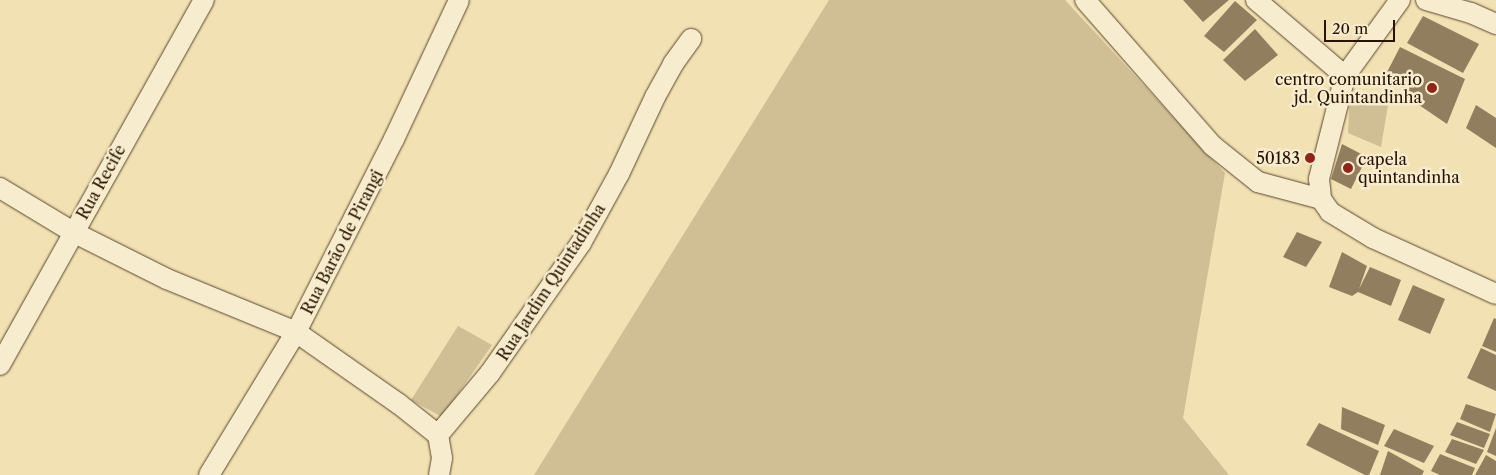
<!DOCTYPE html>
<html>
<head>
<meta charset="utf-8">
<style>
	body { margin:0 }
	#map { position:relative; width:1496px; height:475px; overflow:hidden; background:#f2e1b2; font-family:"Libre Caslon Text",serif }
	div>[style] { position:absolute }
	.green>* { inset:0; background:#d0be94 }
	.building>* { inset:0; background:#917e5e }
	.roads { filter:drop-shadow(0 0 1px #5a462e) drop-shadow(0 0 1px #5a462e) }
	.street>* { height:20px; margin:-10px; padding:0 10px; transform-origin:10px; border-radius:10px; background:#f7eccd }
	.dots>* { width:14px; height:14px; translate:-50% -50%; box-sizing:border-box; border:2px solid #f7eccd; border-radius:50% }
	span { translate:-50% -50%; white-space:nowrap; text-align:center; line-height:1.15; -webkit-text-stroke:5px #f7eccd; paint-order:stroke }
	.poi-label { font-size:16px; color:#281302 }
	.right { translate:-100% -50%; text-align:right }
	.left { translate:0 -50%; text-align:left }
	.street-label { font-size:16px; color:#281302 }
	.scale { position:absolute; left:1324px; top:20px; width:71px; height:22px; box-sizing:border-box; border:2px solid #281302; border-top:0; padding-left:6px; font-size:15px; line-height:18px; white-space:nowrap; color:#281302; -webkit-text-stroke:4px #f7eccd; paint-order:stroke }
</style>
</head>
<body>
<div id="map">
	<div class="green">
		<i style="clip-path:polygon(829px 0,1065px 0,1225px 173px,1183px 418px,1229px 475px,534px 475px)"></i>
		<i style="clip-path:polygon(1350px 93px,1389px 99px,1381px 147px,1348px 133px)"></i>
		<i style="clip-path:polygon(458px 326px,492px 345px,442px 417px,411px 400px)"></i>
	</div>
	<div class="building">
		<i style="clip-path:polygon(1183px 0,1229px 0,1203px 22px)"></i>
		<i style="clip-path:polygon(1235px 1px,1257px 20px,1224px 52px,1204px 36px)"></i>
		<i style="clip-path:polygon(1423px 16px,1479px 44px,1463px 73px,1407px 43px)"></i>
		<i style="clip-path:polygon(1255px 29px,1278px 55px,1245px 81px,1223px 60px)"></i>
		<i style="clip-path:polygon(1400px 47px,1465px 79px,1447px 124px,1419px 105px,1420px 97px,1384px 78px)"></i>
		<i style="clip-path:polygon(1476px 105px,1496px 118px,1496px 148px,1466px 128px)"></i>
		<i style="clip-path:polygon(1342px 144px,1367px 157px,1351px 189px,1331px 179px)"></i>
		<i style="clip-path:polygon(1297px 232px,1322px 242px,1306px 267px,1283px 257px)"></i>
		<i style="clip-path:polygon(1342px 252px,1367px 266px,1359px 289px,1370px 267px,1401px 280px,1391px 306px,1358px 292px,1352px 296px,1329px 287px)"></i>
		<i style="clip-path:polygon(1413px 285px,1445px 299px,1430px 334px,1398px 320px)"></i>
		<i style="clip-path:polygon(1494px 318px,1496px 319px,1496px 352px,1482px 346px)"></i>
		<i style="clip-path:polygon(1481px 348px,1496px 355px,1496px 391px,1467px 378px)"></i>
		<i style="clip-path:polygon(1466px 404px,1496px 414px,1490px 432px,1460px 419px)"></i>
		<i style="clip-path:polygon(1342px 407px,1385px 425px,1378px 445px,1341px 429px)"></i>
		<i style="clip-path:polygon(1457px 422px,1490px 434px,1484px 448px,1450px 435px)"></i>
		<i style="clip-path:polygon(1319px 423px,1379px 451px,1369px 475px,1365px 475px,1306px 445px)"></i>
		<i style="clip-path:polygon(1496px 428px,1496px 456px,1487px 452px)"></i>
		<i style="clip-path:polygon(1394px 429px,1434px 446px,1424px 463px,1384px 446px)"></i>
		<i style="clip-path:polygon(1452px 439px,1484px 450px,1476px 464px,1445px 452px)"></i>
		<i style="clip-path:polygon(1388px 451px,1424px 471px,1422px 475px,1380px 475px)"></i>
		<i style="clip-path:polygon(1440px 454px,1475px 468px,1472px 475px,1440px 475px,1431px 471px)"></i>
		<i style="clip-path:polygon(1486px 455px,1496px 461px,1496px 475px,1475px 475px)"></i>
	</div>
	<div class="roads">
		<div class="street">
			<i style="left:1085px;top:0;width:194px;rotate:48.8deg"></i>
			<i style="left:1213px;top:146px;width:58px;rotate:38.7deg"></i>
			<i style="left:1258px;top:182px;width:65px;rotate:15.1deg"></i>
			<i style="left:1256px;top:0;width:117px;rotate:40.5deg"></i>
			<i style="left:1400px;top:0;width:94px;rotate:125.9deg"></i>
			<i style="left:1345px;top:76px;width:106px;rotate:104.2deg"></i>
			<i style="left:1319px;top:179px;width:20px;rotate:84deg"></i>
			<i style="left:1321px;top:199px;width:16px;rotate:55deg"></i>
			<i style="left:1330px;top:212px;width:50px;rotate:31.2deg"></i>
			<i style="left:1373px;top:238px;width:135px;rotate:24.5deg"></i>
			<i style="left:1426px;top:0;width:47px;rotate:16.1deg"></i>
			<i style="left:1471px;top:13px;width:27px;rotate:24deg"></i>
			<i style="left:0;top:188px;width:85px;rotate:31.1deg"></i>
			<i style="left:73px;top:232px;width:105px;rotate:26.6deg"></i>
			<i style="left:167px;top:279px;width:139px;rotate:22.3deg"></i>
			<i style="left:296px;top:332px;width:126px;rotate:35deg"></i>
			<i style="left:399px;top:404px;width:50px;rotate:38.5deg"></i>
			<i style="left:438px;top:435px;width:23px;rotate:80deg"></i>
			<i style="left:442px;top:458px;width:17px;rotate:100deg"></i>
			<i style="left:0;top:365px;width:418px;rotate:-60.8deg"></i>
			<i style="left:438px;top:435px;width:81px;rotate:-50deg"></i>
			<i style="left:490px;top:373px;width:159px;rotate:-55deg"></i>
			<i style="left:581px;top:243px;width:79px;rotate:-61.2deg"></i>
			<i style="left:619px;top:174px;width:85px;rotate:-64.9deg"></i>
			<i style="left:655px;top:97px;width:38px;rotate:-61deg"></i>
			<i style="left:673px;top:64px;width:31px;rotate:-54deg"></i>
			<i style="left:209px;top:475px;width:167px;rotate:-58.7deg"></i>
			<i style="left:296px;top:332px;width:216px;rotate:-63.1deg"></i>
			<i style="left:394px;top:139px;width:153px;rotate:-64.9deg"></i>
		</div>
	</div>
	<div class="dots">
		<i style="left:1432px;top:88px;background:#8f2418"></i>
		<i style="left:1310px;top:158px;background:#8f2418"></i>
		<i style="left:1348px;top:168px;background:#8f2418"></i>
	</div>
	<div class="poi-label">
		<span class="right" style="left:1422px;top:88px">centro comunitario<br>jd. Quintandinha</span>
		<span class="right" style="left:1300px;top:158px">50183</span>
		<span class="left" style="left:1358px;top:168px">capela<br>quintandinha</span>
	</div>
	<div class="street-label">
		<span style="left:101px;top:182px;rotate:-61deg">Rua Recife</span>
		<span style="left:342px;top:242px;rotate:-63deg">Rua Barão de Pirangi</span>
		<span style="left:551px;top:282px;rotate:-57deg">Rua Jardim Quintadinha</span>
	</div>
	<div class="scale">20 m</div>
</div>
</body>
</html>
